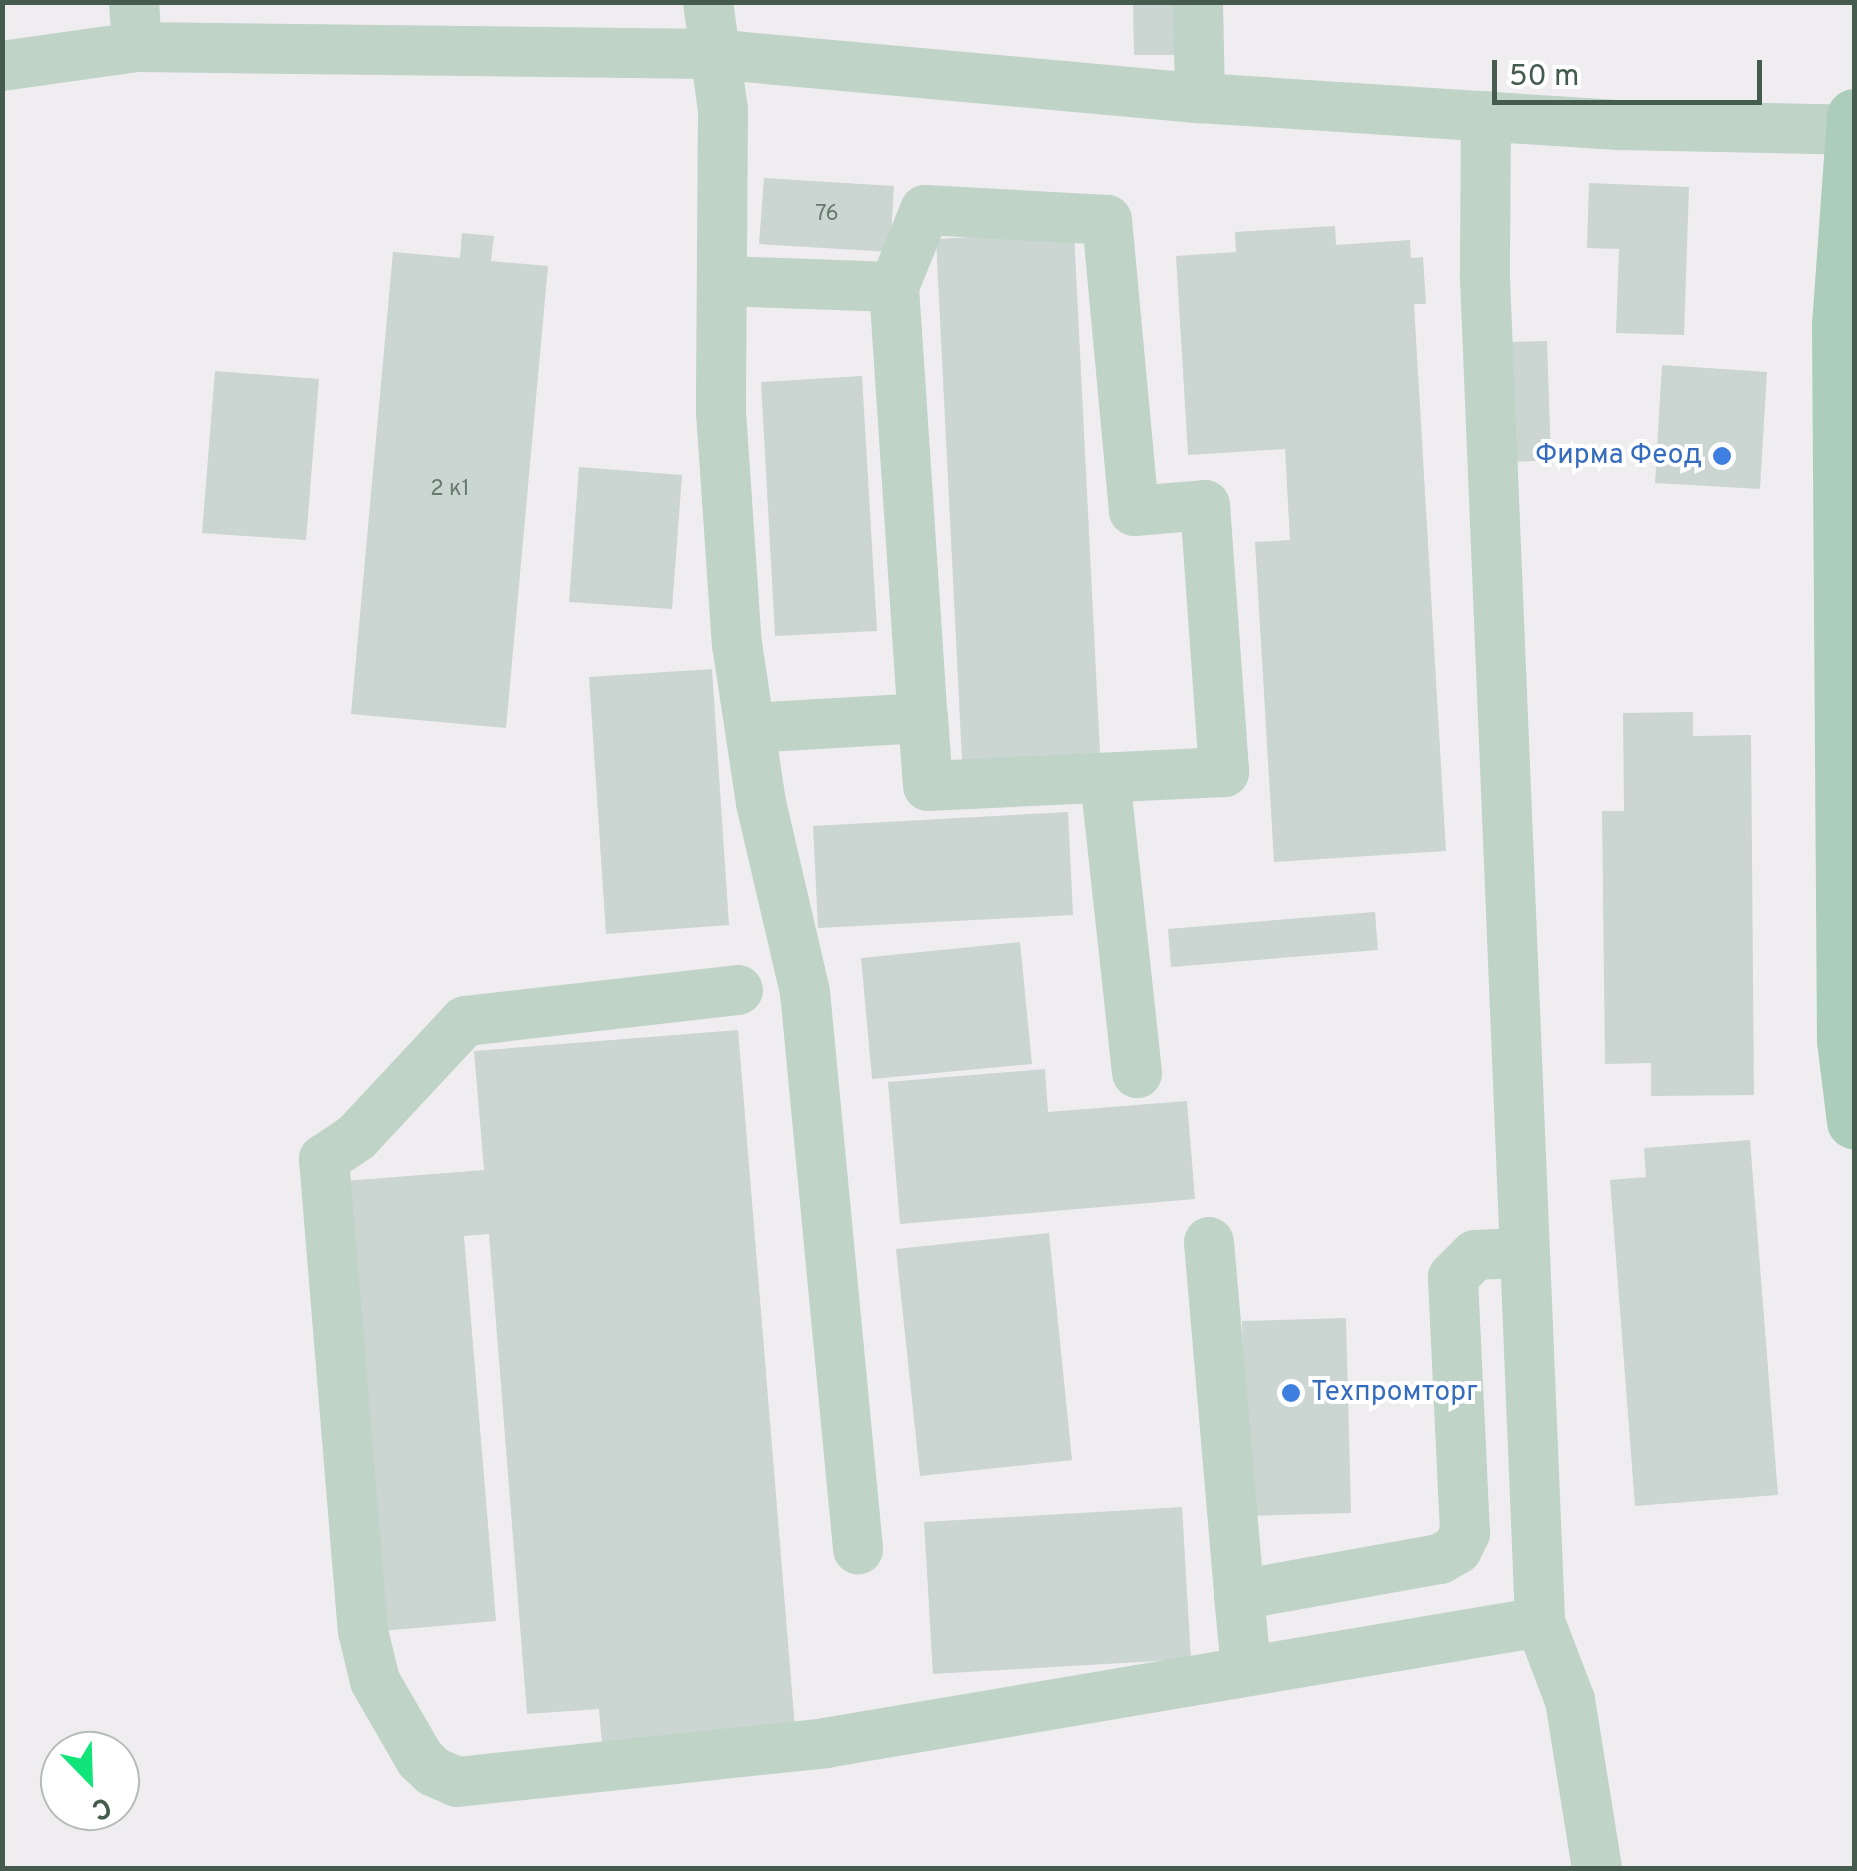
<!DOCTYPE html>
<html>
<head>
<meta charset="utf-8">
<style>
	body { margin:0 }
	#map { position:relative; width:1857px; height:1871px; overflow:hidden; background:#f0edf0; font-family:Overpass,sans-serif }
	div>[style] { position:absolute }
	.building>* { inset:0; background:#cbd5d1 }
	.minor>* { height:50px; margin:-25px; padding:0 25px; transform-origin:25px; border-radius:25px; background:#bfd3c7 }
	.major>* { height:55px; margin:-27.5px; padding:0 27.5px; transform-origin:27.5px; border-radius:27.5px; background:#abcdba }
	.dots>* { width:28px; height:28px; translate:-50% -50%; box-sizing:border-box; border:5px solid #fff; border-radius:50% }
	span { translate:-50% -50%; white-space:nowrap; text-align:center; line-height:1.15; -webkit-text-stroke:8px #fff; paint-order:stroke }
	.number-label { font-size:22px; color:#667a6e }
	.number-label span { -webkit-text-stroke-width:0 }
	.shop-label { font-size:28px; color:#366cbe }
	.right { translate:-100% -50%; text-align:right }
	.left { translate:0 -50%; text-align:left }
	.frame { position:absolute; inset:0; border:5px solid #445b4d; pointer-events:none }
	.north { position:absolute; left:40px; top:1731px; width:100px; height:100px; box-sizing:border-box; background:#fff; border:2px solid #b4bdb8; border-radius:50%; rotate:157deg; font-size:28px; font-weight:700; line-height:40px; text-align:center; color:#445b4d }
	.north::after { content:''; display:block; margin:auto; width:35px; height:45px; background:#11e579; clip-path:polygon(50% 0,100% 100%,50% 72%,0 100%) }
	.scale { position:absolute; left:1492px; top:60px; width:270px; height:45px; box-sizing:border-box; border:5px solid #445b4d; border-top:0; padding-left:12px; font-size:30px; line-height:35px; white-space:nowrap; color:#445b4d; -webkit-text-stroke:8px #fff; paint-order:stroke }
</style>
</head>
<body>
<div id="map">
	<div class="building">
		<i style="clip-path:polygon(1133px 2px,1175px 2px,1175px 55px,1134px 55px)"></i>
		<i style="clip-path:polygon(764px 178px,894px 186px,890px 252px,759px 244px)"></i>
		<i style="clip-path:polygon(1589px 183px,1689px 187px,1684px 335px,1616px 333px,1619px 249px,1587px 248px)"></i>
		<i style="clip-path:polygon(1335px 226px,1336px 245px,1410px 240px,1411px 258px,1423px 257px,1426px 304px,1414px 304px,1446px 851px,1274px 862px,1255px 542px,1290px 540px,1285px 449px,1188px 455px,1176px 256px,1236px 252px,1235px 232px)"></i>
		<i style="clip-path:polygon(1074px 232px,1100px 753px,962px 760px,936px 239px)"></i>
		<i style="clip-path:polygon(462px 233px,494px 236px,491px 261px,548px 266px,506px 728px,351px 714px,393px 252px,460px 258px)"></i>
		<i style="clip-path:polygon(1547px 341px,1551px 460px,1512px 462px,1508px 342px)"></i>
		<i style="clip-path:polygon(1662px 365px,1767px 372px,1760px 489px,1655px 483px)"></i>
		<i style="clip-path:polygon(215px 371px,319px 379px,306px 540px,202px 533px)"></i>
		<i style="clip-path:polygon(862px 376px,877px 631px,775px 636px,761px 382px)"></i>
		<i style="clip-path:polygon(579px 467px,682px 475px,672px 609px,569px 602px)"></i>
		<i style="clip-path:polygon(712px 669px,729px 925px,606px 934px,589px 677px)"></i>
		<i style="clip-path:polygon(1693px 712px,1693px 736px,1751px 735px,1754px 1095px,1651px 1096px,1651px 1063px,1605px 1064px,1602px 811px,1624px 811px,1623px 713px)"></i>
		<i style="clip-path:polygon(1068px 812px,1073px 915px,818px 928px,813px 826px)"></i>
		<i style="clip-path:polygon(1375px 912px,1378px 950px,1171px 967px,1168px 929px)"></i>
		<i style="clip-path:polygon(1020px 942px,1032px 1064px,872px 1079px,861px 958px)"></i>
		<i style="clip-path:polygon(738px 1030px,795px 1728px,602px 1744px,599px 1709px,527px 1714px,489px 1234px,464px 1236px,496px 1621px,381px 1631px,345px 1181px,484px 1170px,474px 1051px)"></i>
		<i style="clip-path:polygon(1045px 1069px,1048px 1112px,1187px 1101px,1195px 1199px,900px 1224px,888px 1082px)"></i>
		<i style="clip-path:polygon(1750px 1140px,1778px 1495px,1635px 1506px,1610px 1180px,1646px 1177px,1644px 1148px)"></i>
		<i style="clip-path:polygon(1049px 1233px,1072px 1460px,920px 1476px,896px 1249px)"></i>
		<i style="clip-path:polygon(1346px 1318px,1351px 1513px,1247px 1516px,1242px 1321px)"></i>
		<i style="clip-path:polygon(1182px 1507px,1191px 1659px,933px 1674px,924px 1522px)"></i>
	</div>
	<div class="minor">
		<i style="left:134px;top:2px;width:45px;rotate:86.2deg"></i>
		<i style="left:708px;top:2px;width:109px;rotate:82.1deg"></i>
		<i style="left:723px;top:110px;width:302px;rotate:90.4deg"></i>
		<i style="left:721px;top:412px;width:233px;rotate:86.1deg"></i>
		<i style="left:737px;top:644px;width:161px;rotate:81.4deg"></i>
		<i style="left:761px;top:803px;width:194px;rotate:76.9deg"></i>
		<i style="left:805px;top:992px;width:560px;rotate:84.56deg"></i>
		<i style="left:1198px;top:2px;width:96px;rotate:88.8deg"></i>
		<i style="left:2px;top:66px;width:136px;rotate:-8deg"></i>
		<i style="left:137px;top:47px;width:575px;rotate:0.7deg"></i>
		<i style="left:712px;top:54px;width:490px;rotate:5.2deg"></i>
		<i style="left:1200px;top:98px;width:422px;rotate:3.7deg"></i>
		<i style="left:1621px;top:125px;width:232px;rotate:1.2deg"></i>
		<i style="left:1486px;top:116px;width:163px;rotate:90.4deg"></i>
		<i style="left:1485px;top:279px;width:1344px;rotate:87.65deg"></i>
		<i style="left:1540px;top:1622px;width:84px;rotate:69deg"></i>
		<i style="left:1570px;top:1700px;width:170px;rotate:80.9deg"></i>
		<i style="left:723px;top:281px;width:171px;rotate:2deg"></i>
		<i style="left:894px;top:287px;width:432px;rotate:86.2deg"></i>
		<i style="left:923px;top:718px;width:173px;rotate:176.7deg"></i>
		<i style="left:894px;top:287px;width:83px;rotate:-68.1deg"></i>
		<i style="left:925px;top:210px;width:182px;rotate:3.1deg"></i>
		<i style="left:1107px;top:220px;width:292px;rotate:84.7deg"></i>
		<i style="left:1134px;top:511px;width:71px;rotate:-4.8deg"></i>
		<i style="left:1205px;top:505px;width:268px;rotate:85.9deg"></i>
		<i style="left:1224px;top:772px;width:296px;rotate:177.3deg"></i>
		<i style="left:928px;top:786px;width:68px;rotate:-94.2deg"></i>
		<i style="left:1105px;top:778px;width:297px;rotate:83.8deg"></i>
		<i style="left:738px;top:990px;width:275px;rotate:173.5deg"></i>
		<i style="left:465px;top:1021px;width:158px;rotate:133deg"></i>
		<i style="left:357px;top:1137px;width:40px;rotate:146deg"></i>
		<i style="left:324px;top:1159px;width:474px;rotate:85.3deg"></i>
		<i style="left:363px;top:1631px;width:51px;rotate:76.5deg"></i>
		<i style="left:375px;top:1681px;width:90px;rotate:60deg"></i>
		<i style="left:420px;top:1759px;width:19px;rotate:43deg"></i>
		<i style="left:434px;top:1772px;width:25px;rotate:23deg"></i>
		<i style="left:457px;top:1782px;width:370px;rotate:-6deg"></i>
		<i style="left:825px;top:1743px;width:725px;rotate:-9.61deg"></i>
		<i style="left:1209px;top:1242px;width:354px;rotate:85.1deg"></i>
		<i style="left:1246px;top:1668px;width:73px;rotate:-95.5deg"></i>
		<i style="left:1239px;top:1595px;width:204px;rotate:-10.2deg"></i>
		<i style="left:1440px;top:1559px;width:20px;rotate:-30deg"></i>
		<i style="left:1457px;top:1549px;width:18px;rotate:-63deg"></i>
		<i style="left:1465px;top:1533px;width:256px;rotate:-92.7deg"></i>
		<i style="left:1453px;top:1277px;width:31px;rotate:-45deg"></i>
		<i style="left:1475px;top:1255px;width:45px;rotate:-2.5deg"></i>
	</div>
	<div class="major">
		<i style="left:1854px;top:116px;width:209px;rotate:94.1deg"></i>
		<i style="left:1839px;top:324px;width:716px;rotate:89.6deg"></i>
		<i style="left:1844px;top:1040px;width:82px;rotate:83deg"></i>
	</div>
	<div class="dots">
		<i style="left:1722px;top:456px;background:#3f7fe0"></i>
		<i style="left:1291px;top:1393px;background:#3f7fe0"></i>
	</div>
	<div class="number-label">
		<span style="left:827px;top:215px">76</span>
		<span style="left:450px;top:490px">2 к1</span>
	</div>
	<div class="shop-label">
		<span class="right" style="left:1702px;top:456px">Фирма Феод</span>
		<span class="left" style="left:1311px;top:1393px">Техпромторг</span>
	</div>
	<div class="frame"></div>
	<div class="north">С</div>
	<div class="scale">50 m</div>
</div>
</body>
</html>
